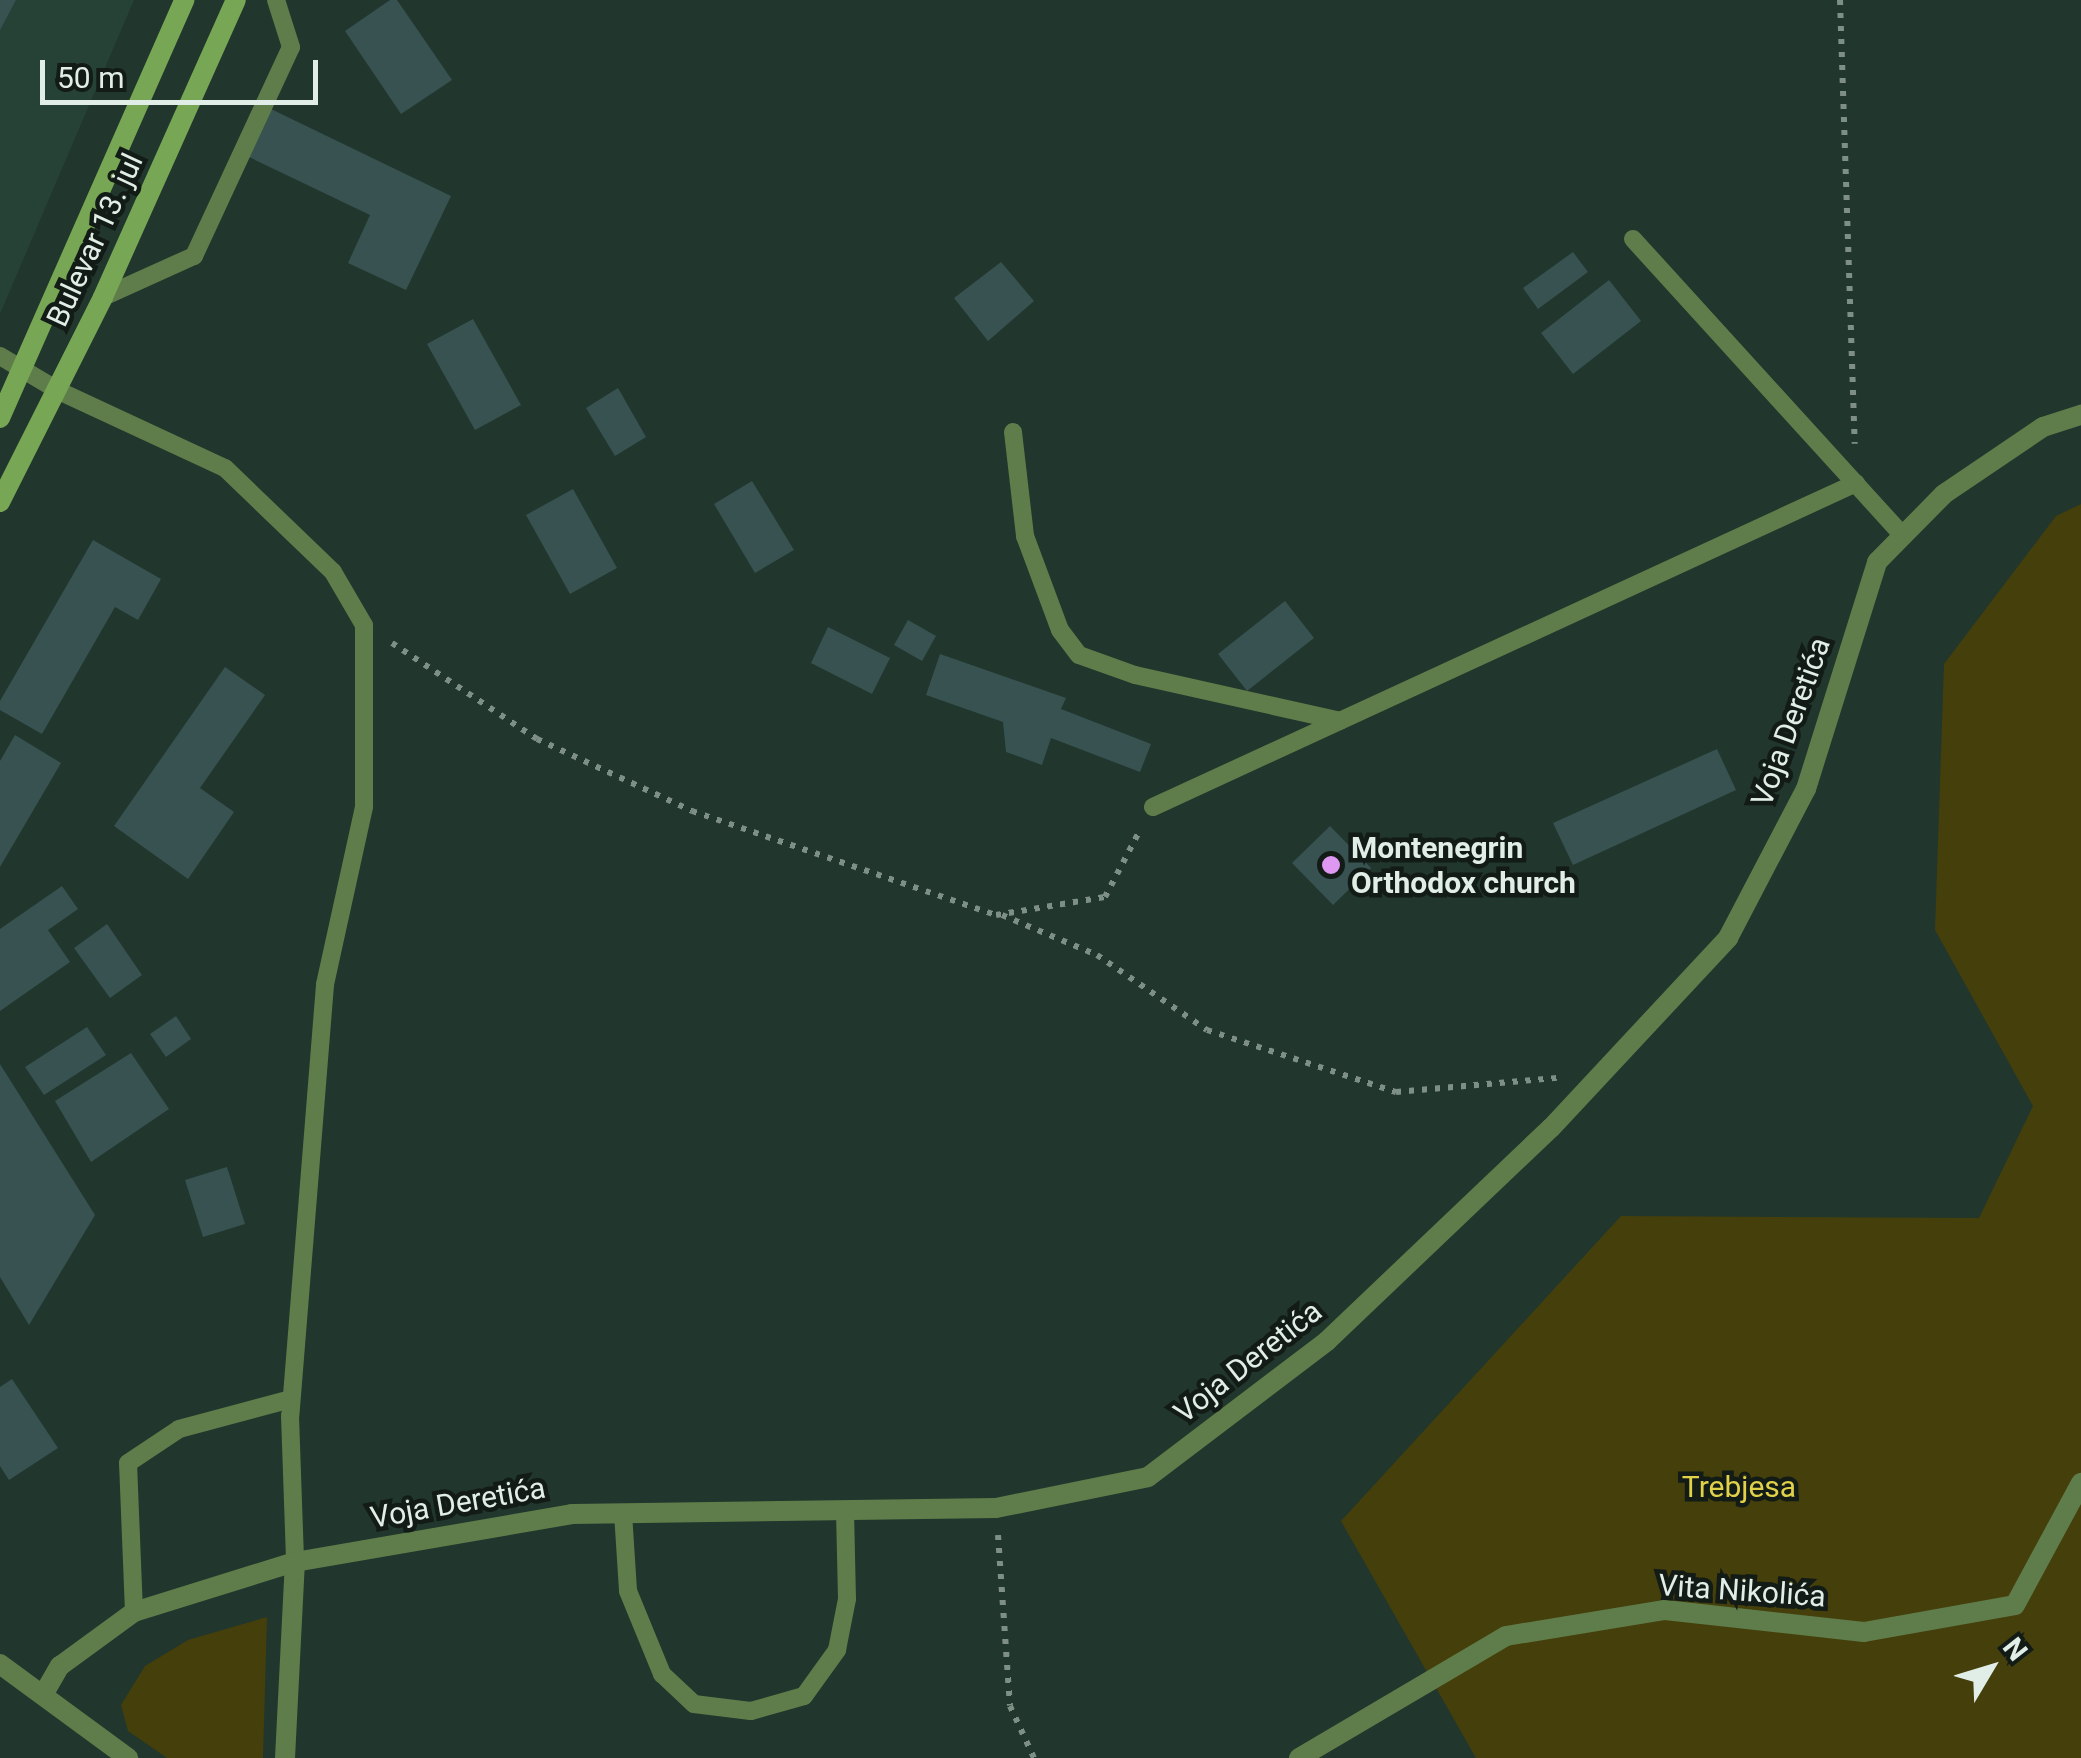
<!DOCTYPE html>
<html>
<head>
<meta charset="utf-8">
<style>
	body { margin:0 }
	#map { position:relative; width:2081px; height:1758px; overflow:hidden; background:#21362c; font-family:Roboto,sans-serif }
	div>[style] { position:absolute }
	.built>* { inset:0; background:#264236 }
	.green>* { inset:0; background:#453f0b }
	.building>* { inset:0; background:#375251 }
	.path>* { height:6px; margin-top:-3px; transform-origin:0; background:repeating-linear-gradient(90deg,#7e8f86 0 5px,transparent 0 13px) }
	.lane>* { height:18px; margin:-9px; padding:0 9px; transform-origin:9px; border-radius:9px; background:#5e7d4a }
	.street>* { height:20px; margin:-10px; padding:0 10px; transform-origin:10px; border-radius:10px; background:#5e7d4a }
	.secondary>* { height:20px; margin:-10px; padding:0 10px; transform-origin:10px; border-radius:10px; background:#77a754 }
	.dots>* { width:28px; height:28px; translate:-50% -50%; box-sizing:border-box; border:5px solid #121b16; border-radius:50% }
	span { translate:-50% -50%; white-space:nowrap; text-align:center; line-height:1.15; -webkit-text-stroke:9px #121b16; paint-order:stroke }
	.street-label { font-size:30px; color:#e1eee7 }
	.poi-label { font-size:30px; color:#e1eee7; font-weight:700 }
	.left { translate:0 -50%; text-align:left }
	.park-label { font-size:30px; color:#e0d149 }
	.north { position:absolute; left:1941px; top:1618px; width:100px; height:100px; -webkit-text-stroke:8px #121b16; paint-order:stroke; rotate:52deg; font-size:28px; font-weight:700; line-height:40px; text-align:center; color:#e1eee7 }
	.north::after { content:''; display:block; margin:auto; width:35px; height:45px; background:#e1eee7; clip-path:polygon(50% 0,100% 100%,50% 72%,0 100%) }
	.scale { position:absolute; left:40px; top:60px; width:278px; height:45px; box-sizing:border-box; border:5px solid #e1eee7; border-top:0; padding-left:12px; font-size:30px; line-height:35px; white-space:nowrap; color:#e1eee7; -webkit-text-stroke:8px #121b16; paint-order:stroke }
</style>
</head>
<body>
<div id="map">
	<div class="built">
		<i style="clip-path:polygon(0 0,134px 0,0 314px)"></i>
	</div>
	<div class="green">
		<i style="clip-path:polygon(2081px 504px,2081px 1758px,1476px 1758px,1341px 1521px,1621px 1216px,1979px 1218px,2033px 1106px,1935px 930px,1944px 664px,2056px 516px)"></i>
		<i style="clip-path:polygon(267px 1617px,263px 1758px,167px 1758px,128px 1731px,121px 1705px,145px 1666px,188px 1640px)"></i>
	</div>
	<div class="building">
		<i style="clip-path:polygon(0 0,16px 0,0 30px)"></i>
		<i style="clip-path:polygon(390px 0,397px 0,452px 80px,401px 114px,345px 31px)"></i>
		<i style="clip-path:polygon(271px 109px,451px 196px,406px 290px,348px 263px,370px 215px,249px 157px)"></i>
		<i style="clip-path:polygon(1573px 252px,1588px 272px,1538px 309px,1523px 288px)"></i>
		<i style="clip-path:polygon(1001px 262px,1034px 301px,988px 341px,954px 298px)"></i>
		<i style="clip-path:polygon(1609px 280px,1641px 321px,1573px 374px,1541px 333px)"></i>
		<i style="clip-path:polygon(473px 319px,521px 405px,475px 430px,427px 344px)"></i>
		<i style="clip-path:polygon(618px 388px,646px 437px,615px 456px,586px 408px)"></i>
		<i style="clip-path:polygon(752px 481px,794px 550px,755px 573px,714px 504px)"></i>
		<i style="clip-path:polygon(573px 489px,617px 568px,570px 594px,526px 515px)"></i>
		<i style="clip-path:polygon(93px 540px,161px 579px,138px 620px,115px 607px,42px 734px,0 710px,0 701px)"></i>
		<i style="clip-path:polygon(1285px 601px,1314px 638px,1247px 691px,1218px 654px)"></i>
		<i style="clip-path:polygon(908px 620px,936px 636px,922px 661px,894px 645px)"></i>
		<i style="clip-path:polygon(828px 627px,890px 658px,872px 694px,811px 663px)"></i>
		<i style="clip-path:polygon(940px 654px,1066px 698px,1061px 709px,1151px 744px,1140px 772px,1051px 738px,1042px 765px,1006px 752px,1003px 722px,926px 695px)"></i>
		<i style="clip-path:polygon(225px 667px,265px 695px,200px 788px,234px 812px,188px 879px,114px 826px)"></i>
		<i style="clip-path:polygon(15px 735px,61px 763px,0 867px,0 761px)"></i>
		<i style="clip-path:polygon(1717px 749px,1736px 790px,1573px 865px,1553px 823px)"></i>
		<i style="clip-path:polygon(1330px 826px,1371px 868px,1333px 905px,1292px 863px)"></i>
		<i style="clip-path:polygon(62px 886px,78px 909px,48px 930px,70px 962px,0 1011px,0 929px)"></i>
		<i style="clip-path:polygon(107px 924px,142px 975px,110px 998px,74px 948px)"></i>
		<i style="clip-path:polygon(176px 1016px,191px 1039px,166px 1057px,150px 1034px)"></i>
		<i style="clip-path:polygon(87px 1027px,106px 1055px,44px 1095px,25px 1067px)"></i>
		<i style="clip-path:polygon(131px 1053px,169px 1109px,91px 1162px,55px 1101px)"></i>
		<i style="clip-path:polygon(0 1064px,95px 1215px,29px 1325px,0 1277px)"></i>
		<i style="clip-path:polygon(227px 1167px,245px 1224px,203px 1237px,185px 1180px)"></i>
		<i style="clip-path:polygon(12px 1379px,58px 1448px,9px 1480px,0 1466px,0 1387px)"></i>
	</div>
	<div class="path">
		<i style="left:1840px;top:0;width:444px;rotate:88.1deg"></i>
		<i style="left:392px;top:643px;width:174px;rotate:33.5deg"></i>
		<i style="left:537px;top:739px;width:171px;rotate:24.9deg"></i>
		<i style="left:692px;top:811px;width:321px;rotate:18.9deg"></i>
		<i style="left:996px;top:915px;width:110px;rotate:-9.4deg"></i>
		<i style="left:1105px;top:897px;width:76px;rotate:-62.4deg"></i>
		<i style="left:1002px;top:915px;width:103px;rotate:22.8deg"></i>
		<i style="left:1097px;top:955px;width:133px;rotate:34.3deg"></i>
		<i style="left:1207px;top:1030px;width:199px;rotate:18.2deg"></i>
		<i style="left:1396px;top:1092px;width:162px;rotate:-5deg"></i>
		<i style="left:998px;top:1535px;width:171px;rotate:86deg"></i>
		<i style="left:1010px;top:1706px;width:57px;rotate:65.2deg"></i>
	</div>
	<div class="lane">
		<i style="left:1633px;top:239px;width:401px;rotate:47.7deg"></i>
		<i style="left:103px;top:297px;width:100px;rotate:-24.3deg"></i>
		<i style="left:194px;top:256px;width:230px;rotate:-65.1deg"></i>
		<i style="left:291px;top:47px;width:49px;rotate:-107.7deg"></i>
		<i style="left:0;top:356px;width:69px;rotate:30.7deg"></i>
		<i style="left:59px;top:391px;width:183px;rotate:24.9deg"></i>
		<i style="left:225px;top:468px;width:150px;rotate:43.9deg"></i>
		<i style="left:333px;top:572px;width:61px;rotate:59.7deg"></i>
		<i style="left:364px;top:625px;width:182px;rotate:90deg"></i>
		<i style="left:364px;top:807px;width:182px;rotate:102.4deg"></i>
		<i style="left:325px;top:985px;width:432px;rotate:94.6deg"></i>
		<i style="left:290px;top:1416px;width:146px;rotate:88deg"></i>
		<i style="left:1013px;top:432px;width:105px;rotate:83.4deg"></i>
		<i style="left:1025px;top:536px;width:100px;rotate:69.6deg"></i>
		<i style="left:1060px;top:630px;width:31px;rotate:53deg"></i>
		<i style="left:1079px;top:655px;width:59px;rotate:19.7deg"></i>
		<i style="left:1135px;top:675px;width:210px;rotate:12.6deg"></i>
		<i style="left:1153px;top:807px;width:774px;rotate:-24.74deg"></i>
		<i style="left:623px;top:1513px;width:78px;rotate:86.3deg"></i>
		<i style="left:628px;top:1591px;width:90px;rotate:67.7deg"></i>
		<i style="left:662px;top:1674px;width:44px;rotate:43.2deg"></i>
		<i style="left:694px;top:1704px;width:57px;rotate:7deg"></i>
		<i style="left:751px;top:1711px;width:55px;rotate:-15.8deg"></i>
		<i style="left:804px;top:1696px;width:57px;rotate:-54.3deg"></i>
		<i style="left:837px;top:1650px;width:52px;rotate:-78.9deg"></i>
		<i style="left:847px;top:1599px;width:89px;rotate:-91.3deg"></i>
		<i style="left:134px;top:1612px;width:149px;rotate:-92.3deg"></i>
		<i style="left:128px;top:1463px;width:61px;rotate:-33.7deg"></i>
		<i style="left:179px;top:1429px;width:116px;rotate:-15deg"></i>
	</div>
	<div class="street">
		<i style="left:0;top:1664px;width:159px;rotate:36.3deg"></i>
		<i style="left:43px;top:1695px;width:34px;rotate:-60deg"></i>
		<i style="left:60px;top:1666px;width:92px;rotate:-36.1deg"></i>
		<i style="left:134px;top:1612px;width:169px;rotate:-17.3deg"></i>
		<i style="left:295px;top:1562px;width:281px;rotate:-9.8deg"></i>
		<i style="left:572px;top:1514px;width:424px;rotate:-0.8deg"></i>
		<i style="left:996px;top:1508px;width:155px;rotate:-11.5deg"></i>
		<i style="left:1148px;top:1477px;width:225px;rotate:-37.2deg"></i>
		<i style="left:1327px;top:1341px;width:309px;rotate:-43.6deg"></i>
		<i style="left:1551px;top:1128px;width:260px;rotate:-47deg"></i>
		<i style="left:1728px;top:938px;width:168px;rotate:-62.4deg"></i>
		<i style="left:1806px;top:789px;width:238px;rotate:-72.6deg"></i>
		<i style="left:1877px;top:562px;width:95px;rotate:-45.4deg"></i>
		<i style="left:1944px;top:494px;width:120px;rotate:-34.1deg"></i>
		<i style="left:2043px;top:427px;width:40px;rotate:-18deg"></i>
		<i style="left:285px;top:1758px;width:196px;rotate:-87.1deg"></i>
		<i style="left:1299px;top:1758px;width:240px;rotate:-30.5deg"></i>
		<i style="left:1506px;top:1636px;width:161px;rotate:-9.3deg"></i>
		<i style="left:1665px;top:1610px;width:200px;rotate:6.3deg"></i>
		<i style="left:1864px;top:1632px;width:153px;rotate:-10.1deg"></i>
		<i style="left:2015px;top:1605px;width:139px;rotate:-61.6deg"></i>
	</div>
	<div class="secondary">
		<i style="left:0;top:418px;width:457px;rotate:-66.2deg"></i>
		<i style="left:0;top:502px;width:229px;rotate:-63.3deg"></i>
		<i style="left:103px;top:297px;width:325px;rotate:-65.9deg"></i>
	</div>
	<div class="dots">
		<i style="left:1331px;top:865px;background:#de98f2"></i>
	</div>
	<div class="street-label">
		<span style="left:95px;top:240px;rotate:-65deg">Bulevar 13. jul</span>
		<span style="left:1791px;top:722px;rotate:-70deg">Voja Deretića</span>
		<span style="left:1248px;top:1362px;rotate:-38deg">Voja Deretića</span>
		<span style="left:458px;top:1503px;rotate:-10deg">Voja Deretića</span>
		<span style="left:1742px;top:1591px;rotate:4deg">Vita Nikolića</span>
	</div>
	<div class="poi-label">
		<span class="left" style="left:1351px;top:865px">Montenegrin<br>Orthodox church</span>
	</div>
	<div class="park-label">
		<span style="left:1739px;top:1487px">Trebjesa</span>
	</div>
	<div class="north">N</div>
	<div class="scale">50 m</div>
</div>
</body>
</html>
